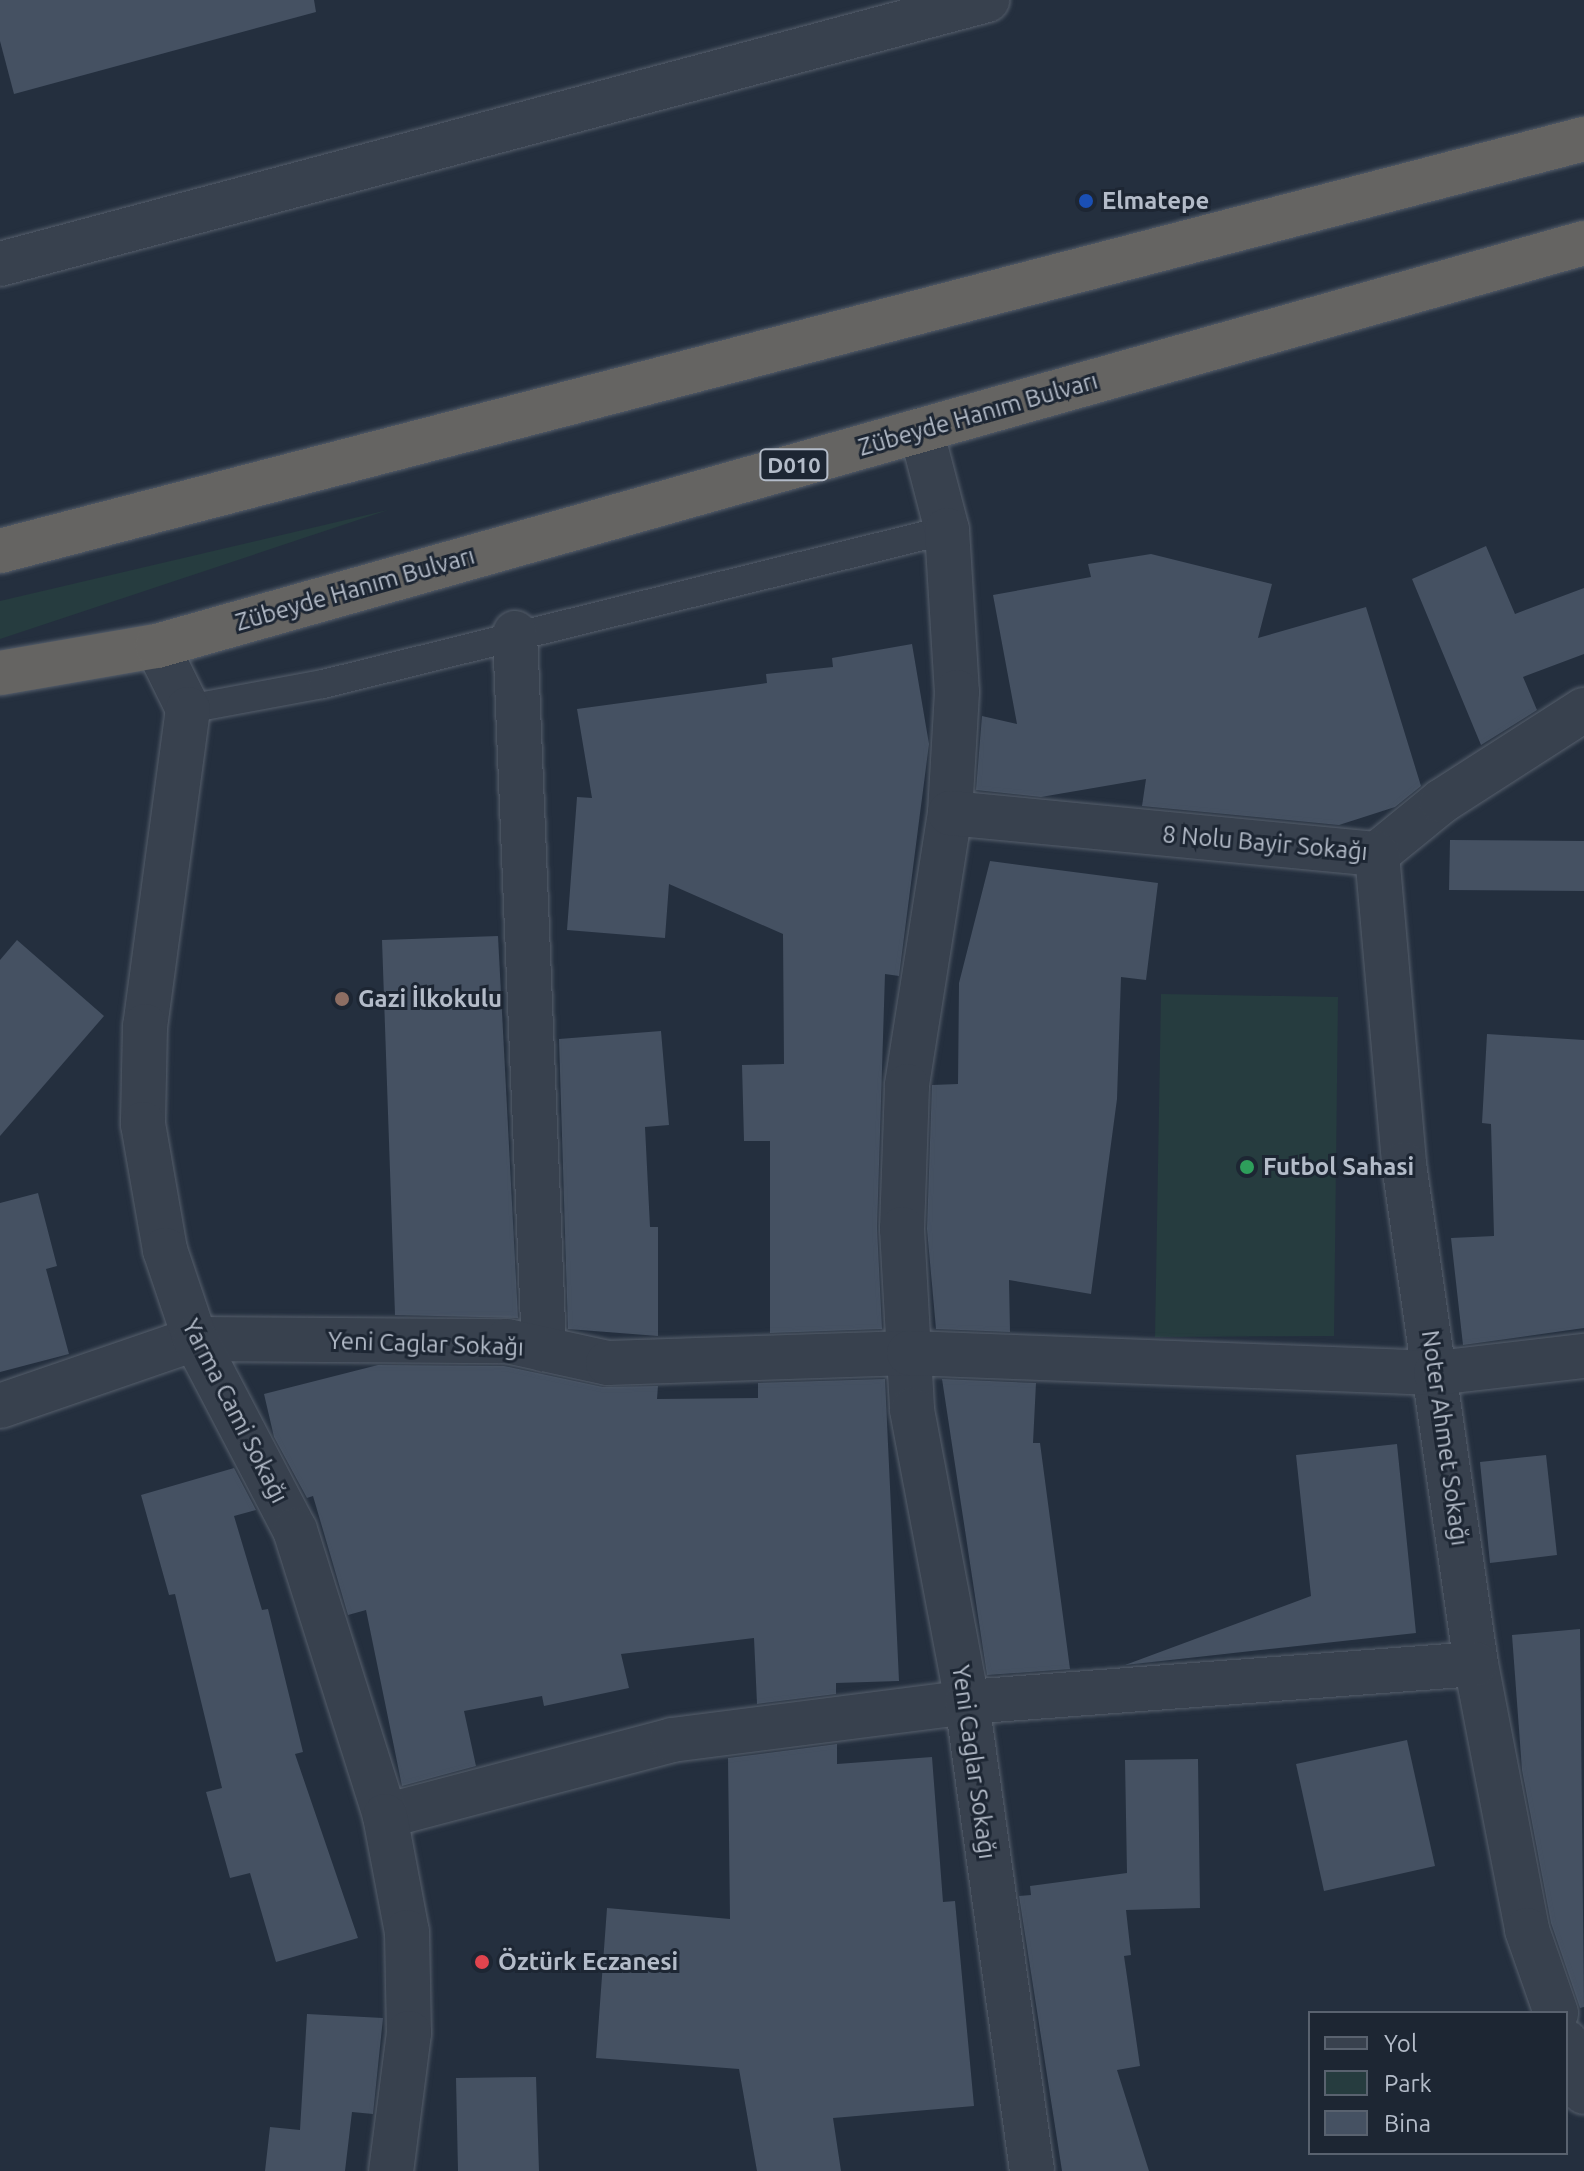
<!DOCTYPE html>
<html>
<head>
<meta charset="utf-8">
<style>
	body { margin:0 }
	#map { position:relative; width:1584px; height:2171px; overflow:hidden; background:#242f3e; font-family:Ubuntu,sans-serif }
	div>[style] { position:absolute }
	.green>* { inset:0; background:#263c3f }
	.building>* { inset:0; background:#455162 }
	.roads { filter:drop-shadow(0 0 2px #565f6c) drop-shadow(0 0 2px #565f6c) }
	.service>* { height:28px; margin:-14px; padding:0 14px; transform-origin:14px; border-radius:14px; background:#38414e }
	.minor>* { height:44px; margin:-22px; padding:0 22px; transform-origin:22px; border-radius:22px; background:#38414e }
	.tertiary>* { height:44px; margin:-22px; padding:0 22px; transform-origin:22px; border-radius:22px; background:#38414e }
	.trunk>* { height:44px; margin:-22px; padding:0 22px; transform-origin:22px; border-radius:22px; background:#656462 }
	.dots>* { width:22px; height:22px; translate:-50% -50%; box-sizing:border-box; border:4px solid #1d2633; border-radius:50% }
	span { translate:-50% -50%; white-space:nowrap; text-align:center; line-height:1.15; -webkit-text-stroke:6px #1d2633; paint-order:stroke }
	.shield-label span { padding:2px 6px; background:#1d2633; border:2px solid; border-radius:6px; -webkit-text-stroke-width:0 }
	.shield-label { font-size:22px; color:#b4bcc9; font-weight:700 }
	.poi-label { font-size:24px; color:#b4bcc9; font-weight:700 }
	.left { translate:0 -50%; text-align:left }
	.street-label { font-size:24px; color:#b4bcc9 }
	.legend { position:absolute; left:1308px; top:2011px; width:260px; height:144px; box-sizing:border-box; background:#1d2633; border:2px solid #59626f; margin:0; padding:10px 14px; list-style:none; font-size:24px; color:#b4bcc9 }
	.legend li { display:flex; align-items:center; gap:16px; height:40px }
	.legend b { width:40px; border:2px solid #59626f }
</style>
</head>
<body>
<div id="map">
	<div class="green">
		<i style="clip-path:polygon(388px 510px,0 639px,0 601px)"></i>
		<i style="clip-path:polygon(1161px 994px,1338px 997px,1334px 1336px,1155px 1337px)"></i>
	</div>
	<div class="building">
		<i style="clip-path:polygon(0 0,314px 0,316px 12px,14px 94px,0 41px)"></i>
		<i style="clip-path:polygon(1486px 546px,1515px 614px,1584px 588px,1584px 654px,1523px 677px,1537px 710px,1481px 745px,1412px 579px)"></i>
		<i style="clip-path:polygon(1151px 554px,1272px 584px,1258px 638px,1366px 607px,1421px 786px,1395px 807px,1339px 825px,1142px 806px,1146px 779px,1041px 797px,976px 790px,982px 716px,1017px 724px,993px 595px,1091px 577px,1088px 564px)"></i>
		<i style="clip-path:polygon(912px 644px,929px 744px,899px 976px,885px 974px,877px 1228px,882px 1329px,770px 1333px,770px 1141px,744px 1141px,742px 1065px,784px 1064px,783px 934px,669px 884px,665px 938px,567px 930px,577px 797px,592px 798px,577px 709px,767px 683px,766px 674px,833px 667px,832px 658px)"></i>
		<i style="clip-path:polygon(1450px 840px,1584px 841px,1584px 891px,1449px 890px)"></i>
		<i style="clip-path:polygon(990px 861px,1158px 883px,1146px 980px,1121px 977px,1117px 1099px,1091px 1294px,1009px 1280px,1010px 1332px,936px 1329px,927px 1229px,932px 1085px,958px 1084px,959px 983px)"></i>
		<i style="clip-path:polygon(498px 936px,518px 1318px,395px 1315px,382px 940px)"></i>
		<i style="clip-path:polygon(17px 940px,104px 1016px,0 1136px,0 960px)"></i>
		<i style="clip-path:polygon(661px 1031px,669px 1125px,645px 1127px,650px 1227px,658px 1227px,658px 1336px,568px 1329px,559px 1039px)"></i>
		<i style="clip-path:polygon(1487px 1034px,1584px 1040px,1584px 1328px,1463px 1345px,1451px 1238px,1494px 1236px,1491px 1124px,1482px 1123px)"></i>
		<i style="clip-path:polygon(38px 1193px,57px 1266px,46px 1269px,69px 1354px,0 1372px,0 1203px)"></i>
		<i style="clip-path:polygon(378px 1365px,504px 1366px,603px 1387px,658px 1386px,657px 1399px,758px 1398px,758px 1383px,885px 1379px,899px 1681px,836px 1683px,836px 1694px,757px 1704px,754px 1638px,621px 1654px,629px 1688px,544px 1706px,542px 1696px,464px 1711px,476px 1766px,402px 1786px,366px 1610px,348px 1615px,313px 1496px,307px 1498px,274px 1437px,264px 1394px)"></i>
		<i style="clip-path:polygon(942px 1379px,1036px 1383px,1033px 1443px,1040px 1443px,1070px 1669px,987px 1675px)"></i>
		<i style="clip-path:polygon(1397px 1444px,1416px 1633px,1125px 1665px,1311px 1596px,1296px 1455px)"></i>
		<i style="clip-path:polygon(1546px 1455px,1557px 1555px,1490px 1563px,1480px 1462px)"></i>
		<i style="clip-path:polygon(234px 1468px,256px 1510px,234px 1516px,262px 1610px,268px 1609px,303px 1752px,295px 1754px,358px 1938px,276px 1962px,250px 1873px,230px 1878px,206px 1792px,222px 1788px,175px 1594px,169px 1595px,141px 1495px)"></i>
		<i style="clip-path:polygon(1580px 1629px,1584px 2007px,1580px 2008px,1551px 1923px,1522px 1770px,1512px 1635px)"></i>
		<i style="clip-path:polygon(1407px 1740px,1435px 1866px,1324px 1891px,1296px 1764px)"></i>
		<i style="clip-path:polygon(837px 1744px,837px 1764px,932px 1757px,943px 1902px,955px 1901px,974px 2106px,833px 2118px,841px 2171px,757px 2171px,739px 2069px,596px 2058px,607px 1908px,730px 1919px,728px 1758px)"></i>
		<i style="clip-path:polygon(1198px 1759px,1200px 1908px,1126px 1910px,1131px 1955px,1124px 1956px,1140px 2066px,1117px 2070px,1149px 2171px,1062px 2171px,1019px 1896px,1031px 1895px,1030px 1886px,1127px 1873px,1125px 1760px)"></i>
		<i style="clip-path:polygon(307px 2014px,383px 2018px,373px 2114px,352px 2112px,345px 2171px,265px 2171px,270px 2127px,300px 2130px)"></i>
		<i style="clip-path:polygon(536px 2077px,539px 2171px,458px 2171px,456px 2078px)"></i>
	</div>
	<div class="roads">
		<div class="service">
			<i style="left:188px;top:709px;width:137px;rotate:-10.5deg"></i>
			<i style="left:323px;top:684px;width:643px;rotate:-13.86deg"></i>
		</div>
		<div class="minor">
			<i style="left:0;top:264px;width:1022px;rotate:-14.97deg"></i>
			<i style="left:921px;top:430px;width:103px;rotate:75.4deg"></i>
			<i style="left:947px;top:530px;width:162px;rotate:86.5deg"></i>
			<i style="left:957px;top:692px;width:121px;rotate:93.3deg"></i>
			<i style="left:950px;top:813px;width:276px;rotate:99deg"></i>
			<i style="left:907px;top:1086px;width:143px;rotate:92deg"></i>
			<i style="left:902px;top:1229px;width:181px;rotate:86.8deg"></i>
			<i style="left:912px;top:1410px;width:297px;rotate:79.3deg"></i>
			<i style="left:967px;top:1702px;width:473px;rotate:82.1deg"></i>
			<i style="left:515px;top:633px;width:717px;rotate:87.68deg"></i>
			<i style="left:950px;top:813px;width:429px;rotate:5.5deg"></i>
			<i style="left:1377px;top:854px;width:84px;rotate:-39.2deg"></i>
			<i style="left:1442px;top:801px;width:169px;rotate:-32.7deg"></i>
			<i style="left:1377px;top:854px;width:311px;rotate:85deg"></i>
			<i style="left:1404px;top:1164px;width:505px;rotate:81.81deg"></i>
			<i style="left:1476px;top:1664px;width:271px;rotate:79.1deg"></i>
			<i style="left:1527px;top:1930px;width:88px;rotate:70.7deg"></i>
			<i style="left:0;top:1406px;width:206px;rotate:-19deg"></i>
			<i style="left:195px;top:1339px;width:312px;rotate:0.4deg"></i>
			<i style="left:507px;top:1341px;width:103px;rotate:12.3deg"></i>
			<i style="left:608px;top:1363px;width:301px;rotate:-1.9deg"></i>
			<i style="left:909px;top:1353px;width:527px;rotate:2.17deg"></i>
			<i style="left:1436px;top:1373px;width:149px;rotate:-6.6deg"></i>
			<i style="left:385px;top:1816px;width:297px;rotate:-14.8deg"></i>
			<i style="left:672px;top:1740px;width:297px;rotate:-7.3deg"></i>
			<i style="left:967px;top:1702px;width:510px;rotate:-4.27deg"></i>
			<i style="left:1566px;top:2042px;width:53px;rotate:70.2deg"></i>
		</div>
		<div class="tertiary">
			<i style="left:157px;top:646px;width:70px;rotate:63.8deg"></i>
			<i style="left:188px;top:709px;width:320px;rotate:97.7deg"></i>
			<i style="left:145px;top:1026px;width:98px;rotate:91.2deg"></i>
			<i style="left:143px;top:1124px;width:128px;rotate:80.1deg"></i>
			<i style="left:165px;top:1250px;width:94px;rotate:71.4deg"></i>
			<i style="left:195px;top:1339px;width:216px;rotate:62.4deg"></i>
			<i style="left:295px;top:1530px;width:300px;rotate:72.5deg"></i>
			<i style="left:385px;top:1816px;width:118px;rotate:79.3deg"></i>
			<i style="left:407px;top:1932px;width:101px;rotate:88.9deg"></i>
			<i style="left:409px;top:2033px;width:139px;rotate:97.4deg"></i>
		</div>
		<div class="trunk">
			<i style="left:0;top:551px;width:1637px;rotate:-14.58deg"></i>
			<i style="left:0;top:673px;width:159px;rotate:-9.8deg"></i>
			<i style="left:157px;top:646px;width:1483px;rotate:-15.77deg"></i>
		</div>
	</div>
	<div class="dots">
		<i style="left:1086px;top:201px;background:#1a4fb4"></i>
		<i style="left:342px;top:999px;background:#8d6e63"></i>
		<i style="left:1247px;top:1167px;background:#2e9e5b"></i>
		<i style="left:482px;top:1962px;background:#e0444e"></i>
	</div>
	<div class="shield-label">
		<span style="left:794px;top:465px">D010</span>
	</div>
	<div class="poi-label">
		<span class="left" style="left:1102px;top:201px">Elmatepe</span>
		<span class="left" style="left:358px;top:999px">Gazi İlkokulu</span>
		<span class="left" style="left:1263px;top:1167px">Futbol Sahasi</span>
		<span class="left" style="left:498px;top:1962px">Öztürk Eczanesi</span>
	</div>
	<div class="street-label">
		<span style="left:978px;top:414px;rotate:-16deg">Zübeyde Hanım Bulvarı</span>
		<span style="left:355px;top:589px;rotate:-16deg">Zübeyde Hanım Bulvarı</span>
		<span style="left:1265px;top:843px;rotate:5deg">8 Nolu Bayir Sokağı</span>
		<span style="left:426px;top:1344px;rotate:2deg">Yeni Caglar Sokağı</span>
		<span style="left:235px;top:1411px;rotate:63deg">Yarma Cami Sokağı</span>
		<span style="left:1445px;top:1438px;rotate:82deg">Noter Ahmet Sokağı</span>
		<span style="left:974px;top:1762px;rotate:82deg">Yeni Caglar Sokağı</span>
	</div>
	<ul class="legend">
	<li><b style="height:10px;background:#38414e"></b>Yol</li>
	<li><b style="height:22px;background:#263c3f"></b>Park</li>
	<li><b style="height:22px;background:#455162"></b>Bina</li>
	</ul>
</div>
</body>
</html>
